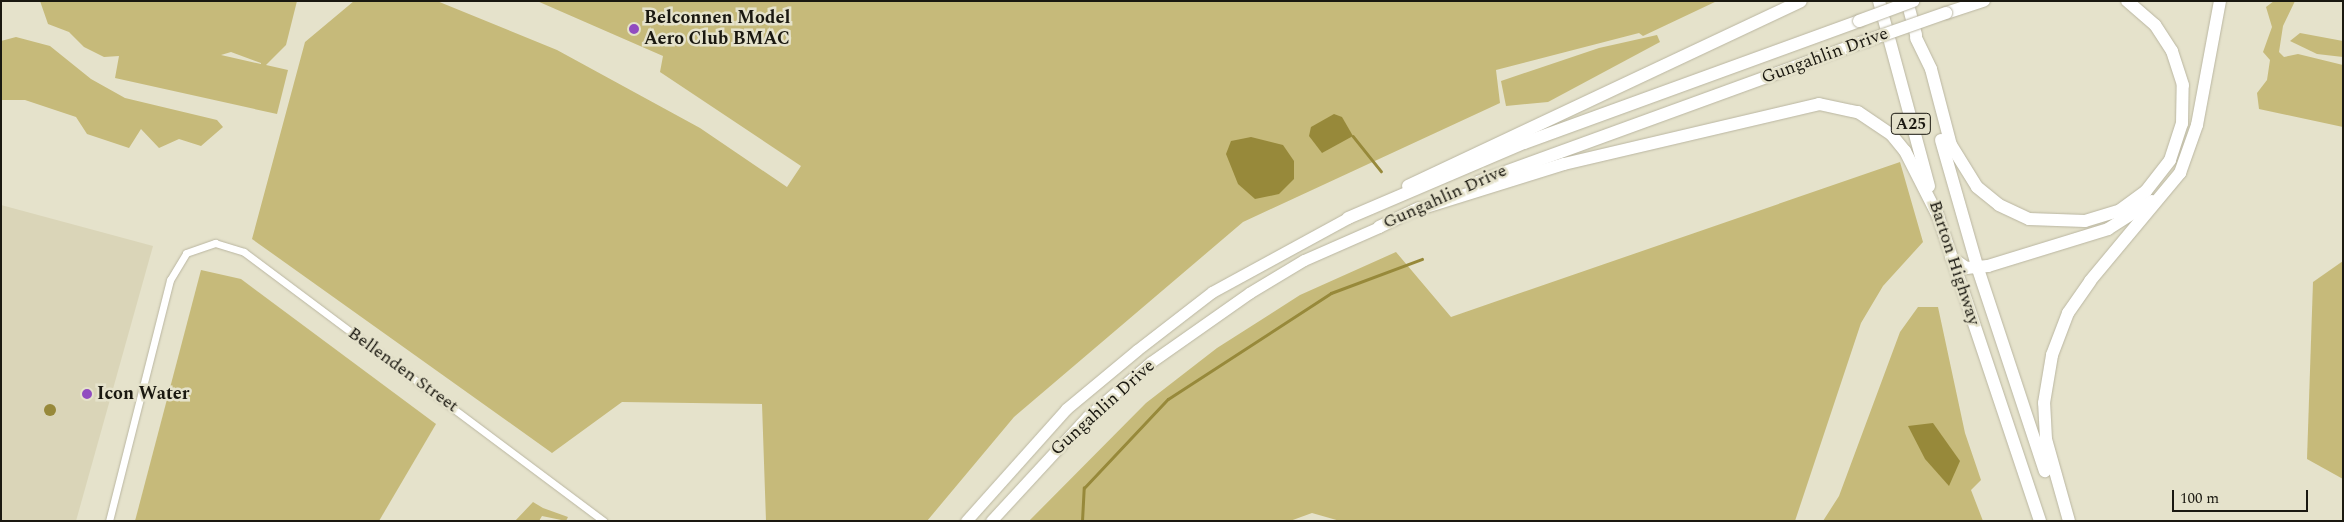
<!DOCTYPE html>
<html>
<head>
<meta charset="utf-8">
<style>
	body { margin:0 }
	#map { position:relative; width:2344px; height:522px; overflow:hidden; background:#e5e2cb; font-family:Spectral,serif }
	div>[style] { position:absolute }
	.built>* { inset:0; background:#dad5b8 }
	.green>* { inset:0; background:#c6ba7a }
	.water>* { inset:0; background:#97893a }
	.round { border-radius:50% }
	.stream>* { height:2.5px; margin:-1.25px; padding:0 1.25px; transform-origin:1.25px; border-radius:1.25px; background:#97893a }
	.roads { filter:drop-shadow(0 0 1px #bab6a1) drop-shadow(0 0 1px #bab6a1) }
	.street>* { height:7px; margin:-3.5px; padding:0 3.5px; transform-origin:3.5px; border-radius:3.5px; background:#fff }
	.primary>* { height:11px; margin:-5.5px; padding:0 5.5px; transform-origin:5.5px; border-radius:5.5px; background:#fff }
	.highway>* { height:12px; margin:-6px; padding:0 6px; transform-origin:6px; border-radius:6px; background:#fff }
	.bridges { filter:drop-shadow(0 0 1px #bab6a1) drop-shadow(0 0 1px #bab6a1) }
	.highway-bridge>* { height:12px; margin:-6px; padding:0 6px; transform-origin:6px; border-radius:6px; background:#fff }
	.dots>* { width:14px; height:14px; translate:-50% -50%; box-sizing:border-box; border:2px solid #e5e2cb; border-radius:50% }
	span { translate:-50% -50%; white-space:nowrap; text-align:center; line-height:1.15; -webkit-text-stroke:5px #e5e2cb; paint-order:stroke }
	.shield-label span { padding:1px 4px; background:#e5e2cb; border:1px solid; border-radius:4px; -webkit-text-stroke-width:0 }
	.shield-label { font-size:16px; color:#1a1810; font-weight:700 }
	.poi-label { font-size:18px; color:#1a1810; font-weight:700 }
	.left { translate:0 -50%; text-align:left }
	.street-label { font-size:18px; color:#1a1810 }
	.frame { position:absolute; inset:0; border:2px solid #1a1810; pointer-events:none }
	.scale { position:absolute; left:2172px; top:490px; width:136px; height:22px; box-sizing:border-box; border:2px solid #1a1810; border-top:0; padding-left:6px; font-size:15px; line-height:18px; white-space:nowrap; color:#1a1810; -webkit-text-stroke:4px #e5e2cb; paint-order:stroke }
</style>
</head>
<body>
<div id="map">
	<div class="built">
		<i style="clip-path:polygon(1px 205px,153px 246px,76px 521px,1px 521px)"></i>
	</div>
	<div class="green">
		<i style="clip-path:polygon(evenodd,40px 1px,297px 1px,286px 45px,266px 65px,288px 70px,277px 114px,115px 78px,119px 56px,104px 57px,84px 47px,69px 32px,48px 24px,40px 1px,231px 52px,261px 63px,261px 64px,221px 55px,231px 52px)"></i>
		<i style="clip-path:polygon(354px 1px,437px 1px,557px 50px,700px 128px,787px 187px,801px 166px,660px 72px,663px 56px,537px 1px,1717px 1px,1643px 36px,1639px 33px,1496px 70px,1500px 103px,1243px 222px,1014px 417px,927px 521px,766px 521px,762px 404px,622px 402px,552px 453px,252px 239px,305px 42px)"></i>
		<i style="clip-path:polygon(2274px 1px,2295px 1px,2283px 26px,2279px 52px,2284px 57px,2298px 54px,2343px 65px,2343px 127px,2259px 109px,2257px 93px,2267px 80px,2270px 60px,2263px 52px,2272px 27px,2266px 7px)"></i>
		<i style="clip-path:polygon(2300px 33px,2343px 41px,2343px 57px,2317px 54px,2290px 41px)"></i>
		<i style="clip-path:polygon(1657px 35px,1660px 42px,1548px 102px,1506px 106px,1501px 81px,1599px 48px)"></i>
		<i style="clip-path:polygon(16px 37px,50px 46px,91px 79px,125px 98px,217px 120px,223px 127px,201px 146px,179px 139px,159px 148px,141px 129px,129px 148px,87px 134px,76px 117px,25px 100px,1px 100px,1px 41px)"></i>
		<i style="clip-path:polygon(1900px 162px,1923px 242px,1883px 286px,1861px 323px,1795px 521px,1340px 521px,1312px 513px,1290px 521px,1029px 521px,1146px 403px,1217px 348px,1300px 295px,1396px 252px,1451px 317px)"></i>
		<i style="clip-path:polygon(2343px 261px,2343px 479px,2307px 459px,2313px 282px)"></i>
		<i style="clip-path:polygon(201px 270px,241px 279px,436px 424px,379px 521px,135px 521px)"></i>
		<i style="clip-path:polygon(1918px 307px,1938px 307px,1965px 433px,1981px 480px,1971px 490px,1983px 521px,1823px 521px,1839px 496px,1900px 332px)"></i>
		<i style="clip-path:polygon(533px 502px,543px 508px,568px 517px,566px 521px,542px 516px,539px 521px,515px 521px)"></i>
	</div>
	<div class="water">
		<i style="clip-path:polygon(1334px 114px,1342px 117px,1353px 136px,1322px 153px,1309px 136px,1311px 127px)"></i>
		<i style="clip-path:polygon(1251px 137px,1283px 145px,1294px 161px,1294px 179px,1279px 194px,1255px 199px,1238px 184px,1226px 154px,1231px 141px)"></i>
		<i class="round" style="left:44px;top:404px;width:12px;height:12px"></i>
		<i style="clip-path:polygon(1933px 423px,1960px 461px,1949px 486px,1925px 459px,1908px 426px)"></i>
	</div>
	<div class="stream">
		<i style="left:1353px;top:136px;width:45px;rotate:51.3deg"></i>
		<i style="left:1082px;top:521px;width:33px;rotate:-87deg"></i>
		<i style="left:1084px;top:488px;width:122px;rotate:-46.7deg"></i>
		<i style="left:1168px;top:399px;width:194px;rotate:-33deg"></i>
		<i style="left:1331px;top:293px;width:97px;rotate:-20.5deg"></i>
	</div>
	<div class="roads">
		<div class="street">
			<i style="left:109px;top:521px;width:249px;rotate:-75.8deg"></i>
			<i style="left:170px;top:280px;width:31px;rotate:-59deg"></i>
			<i style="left:186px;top:253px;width:31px;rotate:-19deg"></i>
			<i style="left:215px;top:243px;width:30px;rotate:17deg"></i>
			<i style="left:244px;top:252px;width:449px;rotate:36.8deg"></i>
		</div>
		<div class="primary">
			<i style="left:966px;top:521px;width:150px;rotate:-48.2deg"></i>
			<i style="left:1066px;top:409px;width:92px;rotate:-39.7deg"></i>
			<i style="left:1137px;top:350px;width:95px;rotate:-37.7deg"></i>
			<i style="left:1212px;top:292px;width:155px;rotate:-28.6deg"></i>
			<i style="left:991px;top:521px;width:142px;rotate:-47.3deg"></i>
			<i style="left:1087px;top:417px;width:84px;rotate:-40.7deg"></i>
			<i style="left:1151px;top:362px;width:120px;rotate:-35.1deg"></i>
			<i style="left:1249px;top:293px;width:64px;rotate:-31deg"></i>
			<i style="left:1304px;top:260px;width:82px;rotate:-23.7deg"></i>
		</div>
		<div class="highway">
			<i style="left:1879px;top:1px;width:192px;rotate:74.9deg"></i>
			<i style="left:1907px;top:1px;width:35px;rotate:75deg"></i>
			<i style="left:1946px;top:13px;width:40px;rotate:-18deg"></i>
			<i style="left:1916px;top:38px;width:34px;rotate:64deg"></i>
			<i style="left:1931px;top:69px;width:79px;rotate:75.3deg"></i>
			<i style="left:1951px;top:145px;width:49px;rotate:58.2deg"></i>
			<i style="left:1977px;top:187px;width:28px;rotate:39deg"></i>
			<i style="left:1999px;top:205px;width:33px;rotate:25deg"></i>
			<i style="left:2029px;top:219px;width:56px;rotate:2deg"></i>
			<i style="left:2085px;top:221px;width:37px;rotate:-17deg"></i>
			<i style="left:2120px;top:210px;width:32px;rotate:-36deg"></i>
			<i style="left:2146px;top:191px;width:39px;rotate:-52deg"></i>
			<i style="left:2170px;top:160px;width:38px;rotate:-72deg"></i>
			<i style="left:2182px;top:124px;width:39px;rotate:-89deg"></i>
			<i style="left:2183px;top:85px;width:36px;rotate:-108deg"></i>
			<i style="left:2172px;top:51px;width:31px;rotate:-123deg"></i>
			<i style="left:2155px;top:25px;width:37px;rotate:-139deg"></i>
			<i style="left:1941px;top:140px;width:134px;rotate:74deg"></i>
			<i style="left:1978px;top:269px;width:213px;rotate:71.7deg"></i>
			<i style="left:1478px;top:182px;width:413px;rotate:-20deg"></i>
			<i style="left:1408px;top:186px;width:434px;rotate:-25.2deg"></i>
			<i style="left:1936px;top:210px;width:328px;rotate:71.5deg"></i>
			<i style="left:1413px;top:211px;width:158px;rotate:-17.3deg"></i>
			<i style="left:1564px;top:164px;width:262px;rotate:-13.2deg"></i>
			<i style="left:1819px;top:104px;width:40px;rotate:12deg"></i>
			<i style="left:1858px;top:112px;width:40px;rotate:34deg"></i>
			<i style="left:1891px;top:134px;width:22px;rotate:51deg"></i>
			<i style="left:1905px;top:151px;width:75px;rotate:63.1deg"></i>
			<i style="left:1348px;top:218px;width:191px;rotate:-23.1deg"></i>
			<i style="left:1524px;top:143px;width:357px;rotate:-20deg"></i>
			<i style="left:1379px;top:227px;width:44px;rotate:-25.4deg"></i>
			<i style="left:1951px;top:257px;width:19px;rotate:36deg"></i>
			<i style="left:1966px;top:268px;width:22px;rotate:-5deg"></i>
			<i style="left:1988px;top:266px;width:126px;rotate:-17.1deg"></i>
			<i style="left:2108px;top:229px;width:52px;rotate:-32.5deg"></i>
			<i style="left:2069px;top:521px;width:85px;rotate:-105.7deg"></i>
			<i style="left:2046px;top:439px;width:36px;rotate:-93deg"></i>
			<i style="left:2044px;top:403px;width:49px;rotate:-80.5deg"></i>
			<i style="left:2052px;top:355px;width:45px;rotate:-69.1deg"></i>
			<i style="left:2068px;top:313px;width:39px;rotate:-55deg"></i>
			<i style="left:2090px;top:281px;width:141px;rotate:-50.2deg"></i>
			<i style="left:2180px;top:173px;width:51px;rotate:-70.5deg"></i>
			<i style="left:2197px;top:125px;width:126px;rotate:-79.5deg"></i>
		</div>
	</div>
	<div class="bridges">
		<div class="highway-bridge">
			<i style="left:1859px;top:21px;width:58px;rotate:-20.3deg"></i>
			<i style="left:1866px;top:41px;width:85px;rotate:-19.3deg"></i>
		</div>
	</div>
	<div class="dots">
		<i style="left:634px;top:29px;background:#914cc0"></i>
		<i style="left:87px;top:394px;background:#914cc0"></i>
	</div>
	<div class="shield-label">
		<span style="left:1911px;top:124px">A25</span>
	</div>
	<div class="poi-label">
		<span class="left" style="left:644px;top:29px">Belconnen Model<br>Aero Club BMAC</span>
		<span class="left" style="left:97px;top:394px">Icon Water</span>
	</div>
	<div class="street-label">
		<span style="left:1825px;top:56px;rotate:-20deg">Gungahlin Drive</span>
		<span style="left:1445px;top:197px;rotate:-24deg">Gungahlin Drive</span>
		<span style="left:1954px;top:263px;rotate:72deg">Barton Highway</span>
		<span style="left:403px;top:370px;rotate:36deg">Bellenden Street</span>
		<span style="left:1103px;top:408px;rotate:-42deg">Gungahlin Drive</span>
	</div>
	<div class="frame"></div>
	<div class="scale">100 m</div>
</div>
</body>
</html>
